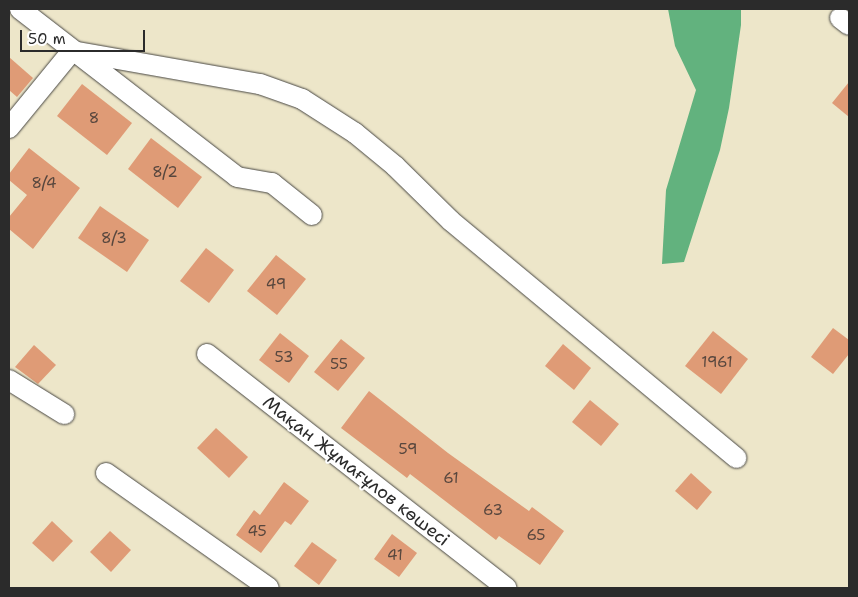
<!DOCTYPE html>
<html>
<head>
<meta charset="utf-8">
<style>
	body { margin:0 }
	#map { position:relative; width:858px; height:597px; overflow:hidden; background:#ede6c9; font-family:"Shantell Sans",sans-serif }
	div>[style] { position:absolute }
	.forest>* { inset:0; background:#62b27e }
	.building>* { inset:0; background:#df9b76 }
	.roads { filter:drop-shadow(0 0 1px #484743) drop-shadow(0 0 1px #484743) }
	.minor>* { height:20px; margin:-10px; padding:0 10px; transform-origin:10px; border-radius:10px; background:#fff }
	span { translate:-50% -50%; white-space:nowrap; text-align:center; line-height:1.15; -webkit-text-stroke:4px #fff; paint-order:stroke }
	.number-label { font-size:15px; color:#58473e }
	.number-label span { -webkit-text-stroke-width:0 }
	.street-label { font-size:18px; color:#2b2b2b }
	.frame { position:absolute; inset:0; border:10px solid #2b2b2b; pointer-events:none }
	.scale { position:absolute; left:20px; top:30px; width:125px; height:22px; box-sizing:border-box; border:2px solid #2b2b2b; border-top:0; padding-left:6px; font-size:15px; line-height:18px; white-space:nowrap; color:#2b2b2b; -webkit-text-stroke:4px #fff; paint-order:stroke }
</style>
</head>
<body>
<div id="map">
	<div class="forest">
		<i style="clip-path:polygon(668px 9px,741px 9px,741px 25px,729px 108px,720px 150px,684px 262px,662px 264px,666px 190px,696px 90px,675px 46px)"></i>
	</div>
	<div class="building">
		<i style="clip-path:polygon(9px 57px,33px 78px,17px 97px,9px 90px)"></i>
		<i style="clip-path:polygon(849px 82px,849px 117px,832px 103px)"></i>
		<i style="clip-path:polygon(82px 84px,132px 123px,107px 155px,57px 116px)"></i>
		<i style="clip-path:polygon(151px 138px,202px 177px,178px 208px,128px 169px)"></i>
		<i style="clip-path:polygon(29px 148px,80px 188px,33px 249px,9px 229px,9px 217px,27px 195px,9px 180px,9px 174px)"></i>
		<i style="clip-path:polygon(100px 206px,149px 240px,127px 272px,78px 238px)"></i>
		<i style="clip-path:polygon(206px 248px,234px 270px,209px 303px,180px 281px)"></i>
		<i style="clip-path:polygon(276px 255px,306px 279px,277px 315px,247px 291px)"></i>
		<i style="clip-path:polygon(833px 328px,849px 340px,849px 354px,833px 374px,811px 357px)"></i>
		<i style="clip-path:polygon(713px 331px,748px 359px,721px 394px,685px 366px)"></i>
		<i style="clip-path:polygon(280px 333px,309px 356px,289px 383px,259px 360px)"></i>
		<i style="clip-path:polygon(341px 339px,365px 358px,338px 391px,314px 372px)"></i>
		<i style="clip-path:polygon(563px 344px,591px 368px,574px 390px,545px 366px)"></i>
		<i style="clip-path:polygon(34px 345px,56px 365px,38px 384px,15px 367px)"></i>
		<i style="clip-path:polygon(369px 391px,448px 453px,529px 511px,532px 507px,564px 531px,540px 565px,499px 536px,496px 540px,410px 474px,407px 478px,341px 428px)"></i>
		<i style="clip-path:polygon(590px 400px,619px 424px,601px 446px,572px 422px)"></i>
		<i style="clip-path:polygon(216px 428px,248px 457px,229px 478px,197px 448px)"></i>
		<i style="clip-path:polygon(691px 473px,712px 492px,697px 510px,675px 491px)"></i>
		<i style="clip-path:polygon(284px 482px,309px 501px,291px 525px,285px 521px,261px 553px,236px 535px,254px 510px,260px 515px)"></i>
		<i style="clip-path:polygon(52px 521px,73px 541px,53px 562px,32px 543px)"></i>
		<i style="clip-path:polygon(110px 531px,131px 550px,111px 572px,90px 552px)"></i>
		<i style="clip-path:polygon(392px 534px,417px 553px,399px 577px,374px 559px)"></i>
		<i style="clip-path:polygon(312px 542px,337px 560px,319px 585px,294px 566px)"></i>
	</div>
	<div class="roads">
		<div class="minor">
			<i style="left:20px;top:9px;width:274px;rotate:37.7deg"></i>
			<i style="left:237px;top:177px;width:36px;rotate:10deg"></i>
			<i style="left:272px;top:183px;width:51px;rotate:38.7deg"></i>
			<i style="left:840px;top:18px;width:11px;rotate:38deg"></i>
			<i style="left:72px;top:51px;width:191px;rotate:10deg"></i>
			<i style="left:260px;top:84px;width:45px;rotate:19.7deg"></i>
			<i style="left:302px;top:99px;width:63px;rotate:32.7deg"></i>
			<i style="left:355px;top:133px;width:52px;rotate:39.5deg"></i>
			<i style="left:395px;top:166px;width:78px;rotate:44.5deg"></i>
			<i style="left:451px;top:221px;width:371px;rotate:39.7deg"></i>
			<i style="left:9px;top:128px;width:99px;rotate:-50.7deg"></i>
			<i style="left:207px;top:354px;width:380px;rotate:38deg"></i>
			<i style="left:9px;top:380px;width:65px;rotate:31.7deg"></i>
			<i style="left:106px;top:473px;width:199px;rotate:35.2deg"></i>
		</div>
	</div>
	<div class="number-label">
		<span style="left:94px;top:119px">8</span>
		<span style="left:165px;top:173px">8/2</span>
		<span style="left:44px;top:184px">8/4</span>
		<span style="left:114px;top:239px">8/3</span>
		<span style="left:276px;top:285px">49</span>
		<span style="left:284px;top:358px">53</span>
		<span style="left:717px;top:363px">1961</span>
		<span style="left:339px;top:365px">55</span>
		<span style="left:408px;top:450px">59</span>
		<span style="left:451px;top:479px">61</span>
		<span style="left:493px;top:511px">63</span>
		<span style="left:257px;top:532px">45</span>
		<span style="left:536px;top:536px">65</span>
		<span style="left:395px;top:556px">41</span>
	</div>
	<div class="street-label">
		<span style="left:356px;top:471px;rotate:38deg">Мақан Жұмағұлов көшесі</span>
	</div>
	<div class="frame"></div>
	<div class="scale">50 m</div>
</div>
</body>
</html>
